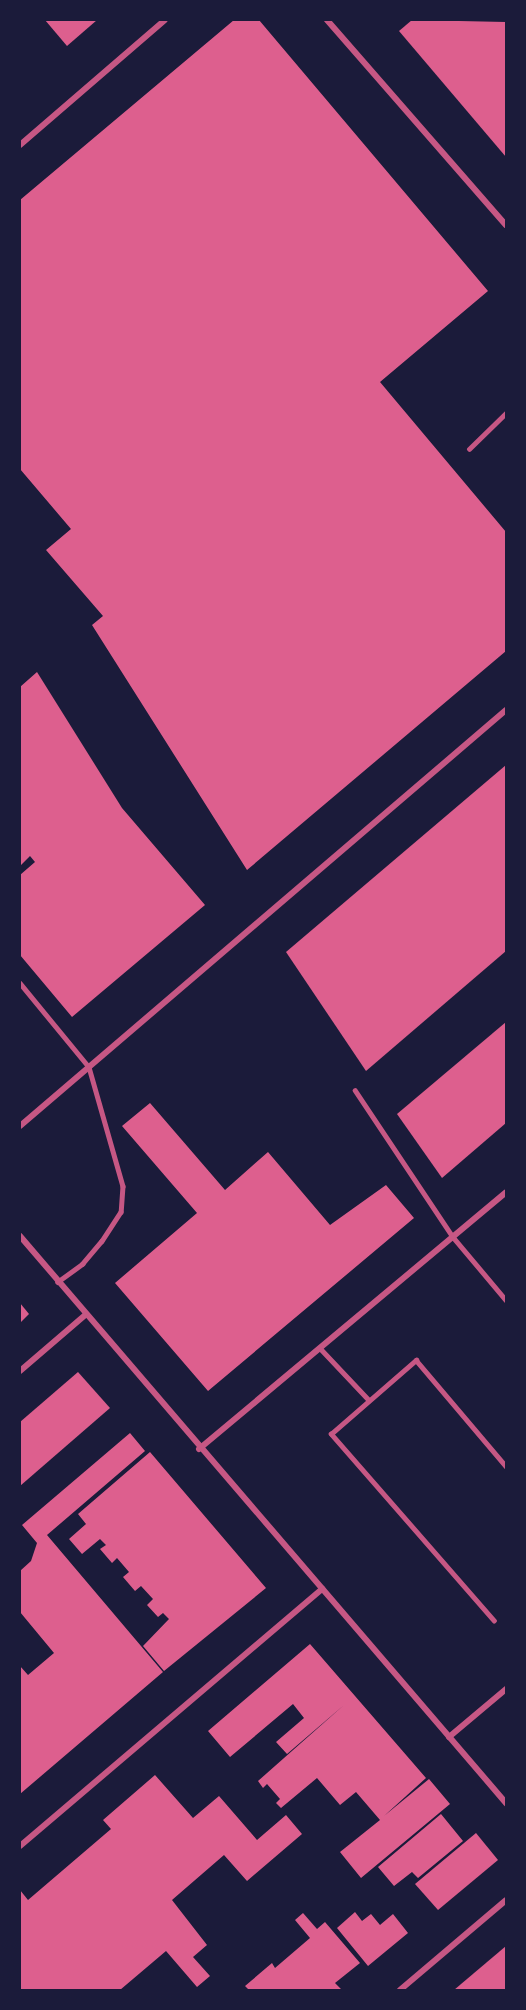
<!DOCTYPE html>
<html>
<head>
<meta charset="utf-8">
<style>
	body { margin:0 }
	#map { position:relative; width:526px; height:2010px; overflow:hidden; background:#1b1b3a; font-family:Figtree,sans-serif }
	div>[style] { position:absolute }
	.building>* { inset:0; background:#dd5f8e }
	.service>* { height:4.5px; margin:-2.25px; padding:0 2.25px; transform-origin:2.25px; border-radius:2.25px; background:#c65784 }
	.minor>* { height:6px; margin:-3px; padding:0 3px; transform-origin:3px; border-radius:3px; background:#c65784 }
	span { translate:-50% -50%; white-space:nowrap; text-align:center; line-height:1.15; -webkit-text-stroke:4.5px #1b1b3a; paint-order:stroke }
	.frame { position:absolute; inset:0; border:21px solid #1b1b3a; pointer-events:none }
</style>
</head>
<body>
<div id="map">
	<div class="building">
		<i style="clip-path:polygon(45px 20px,97px 20px,67px 46px)"></i>
		<i style="clip-path:polygon(234px 20px,259px 20px,488px 291px,380px 382px,506px 532px,506px 651px,247px 870px,92px 625px,103px 616px,46px 550px,71px 529px,20px 469px,20px 200px)"></i>
		<i style="clip-path:polygon(412px 20px,506px 22px,506px 157px,399px 31px)"></i>
		<i style="clip-path:polygon(37px 672px,122px 808px,205px 905px,72px 1017px,20px 955px,20px 875px,35px 862px,30px 856px,20px 866px,20px 687px)"></i>
		<i style="clip-path:polygon(506px 765px,506px 951px,366px 1071px,286px 952px)"></i>
		<i style="clip-path:polygon(506px 1022px,506px 1123px,442px 1178px,397px 1114px)"></i>
		<i style="clip-path:polygon(150px 1103px,225px 1190px,268px 1152px,330px 1225px,386px 1185px,414px 1218px,208px 1391px,115px 1283px,197px 1213px,122px 1126px)"></i>
		<i style="clip-path:polygon(20px 1303px,29px 1314px,20px 1323px)"></i>
		<i style="clip-path:polygon(78px 1372px,110px 1408px,20px 1486px,20px 1422px)"></i>
		<i style="clip-path:polygon(130px 1433px,145px 1451px,47px 1535px,163px 1672px,20px 1794px,20px 1666px,28px 1675px,54px 1653px,20px 1612px,20px 1571px,31px 1561px,37px 1543px,22px 1525px)"></i>
		<i style="clip-path:polygon(150px 1452px,266px 1588px,164px 1671px,143px 1646px,169px 1619px,163px 1613px,158px 1617px,147px 1605px,153px 1599px,141px 1586px,135px 1591px,123px 1577px,129px 1572px,117px 1558px,112px 1563px,100px 1549px,106px 1545px,100px 1539px,82px 1554px,69px 1539px,86px 1524px,78px 1514px)"></i>
		<i style="clip-path:polygon(310px 1644px,426px 1778px,384px 1816px,429px 1779px,450px 1804px,361px 1878px,340px 1852px,380px 1820px,356px 1792px,340px 1805px,317px 1778px,281px 1808px,276px 1803px,280px 1799px,267px 1784px,263px 1788px,258px 1781px,344px 1705px,287px 1754px,276px 1742px,304px 1718px,293px 1704px,230px 1757px,208px 1731px)"></i>
		<i style="clip-path:polygon(155px 1775px,193px 1818px,219px 1796px,257px 1840px,286px 1815px,302px 1834px,247px 1881px,224px 1855px,172px 1900px,207px 1945px,193px 1957px,210px 1976px,197px 1987px,166px 1951px,120px 1990px,20px 1990px,20px 1890px,28px 1900px,111px 1829px,103px 1820px)"></i>
		<i style="clip-path:polygon(441px 1814px,463px 1841px,418px 1878px,412px 1872px,394px 1886px,378px 1867px)"></i>
		<i style="clip-path:polygon(476px 1833px,498px 1860px,438px 1910px,415px 1884px)"></i>
		<i style="clip-path:polygon(355px 1912px,362px 1921px,371px 1914px,380px 1925px,393px 1914px,408px 1933px,368px 1966px,337px 1928px)"></i>
		<i style="clip-path:polygon(303px 1913px,317px 1929px,325px 1922px,360px 1963px,335px 1983px,342px 1990px,249px 1990px,245px 1986px,272px 1963px,275px 1968px,310px 1938px,295px 1920px)"></i>
		<i style="clip-path:polygon(506px 1946px,506px 1990px,454px 1990px)"></i>
	</div>
	<div class="service">
		<i style="left:469px;top:449px;width:52px;rotate:-44.2deg"></i>
		<i style="left:20px;top:983px;width:109px;rotate:50.6deg"></i>
		<i style="left:89px;top:1067px;width:124px;rotate:74.1deg"></i>
		<i style="left:123px;top:1186px;width:26px;rotate:94deg"></i>
		<i style="left:121px;top:1212px;width:35px;rotate:123deg"></i>
		<i style="left:102px;top:1241px;width:30px;rotate:130deg"></i>
		<i style="left:83px;top:1264px;width:31px;rotate:144deg"></i>
		<i style="left:355px;top:1090px;width:177px;rotate:56.3deg"></i>
		<i style="left:453px;top:1237px;width:82px;rotate:49.9deg"></i>
		<i style="left:320px;top:1348px;width:71px;rotate:46.7deg"></i>
		<i style="left:494px;top:1621px;width:248px;rotate:-131.1deg"></i>
		<i style="left:331px;top:1434px;width:113px;rotate:-41deg"></i>
		<i style="left:416px;top:1360px;width:139px;rotate:49.7deg"></i>
	</div>
	<div class="minor">
		<i style="left:327px;top:20px;width:272px;rotate:48.9deg"></i>
		<i style="left:20px;top:145px;width:191px;rotate:-40.8deg"></i>
		<i style="left:20px;top:1126px;width:640px;rotate:-40.56deg"></i>
		<i style="left:20px;top:1236px;width:747px;rotate:49.4deg"></i>
		<i style="left:20px;top:1371px;width:86px;rotate:-40.7deg"></i>
		<i style="left:199px;top:1449px;width:400px;rotate:-39.9deg"></i>
		<i style="left:449px;top:1737px;width:75px;rotate:-40.1deg"></i>
		<i style="left:20px;top:1846px;width:397px;rotate:-40.4deg"></i>
		<i style="left:400px;top:1990px;width:139px;rotate:-40.3deg"></i>
	</div>
	<div class="frame"></div>
</div>
</body>
</html>
